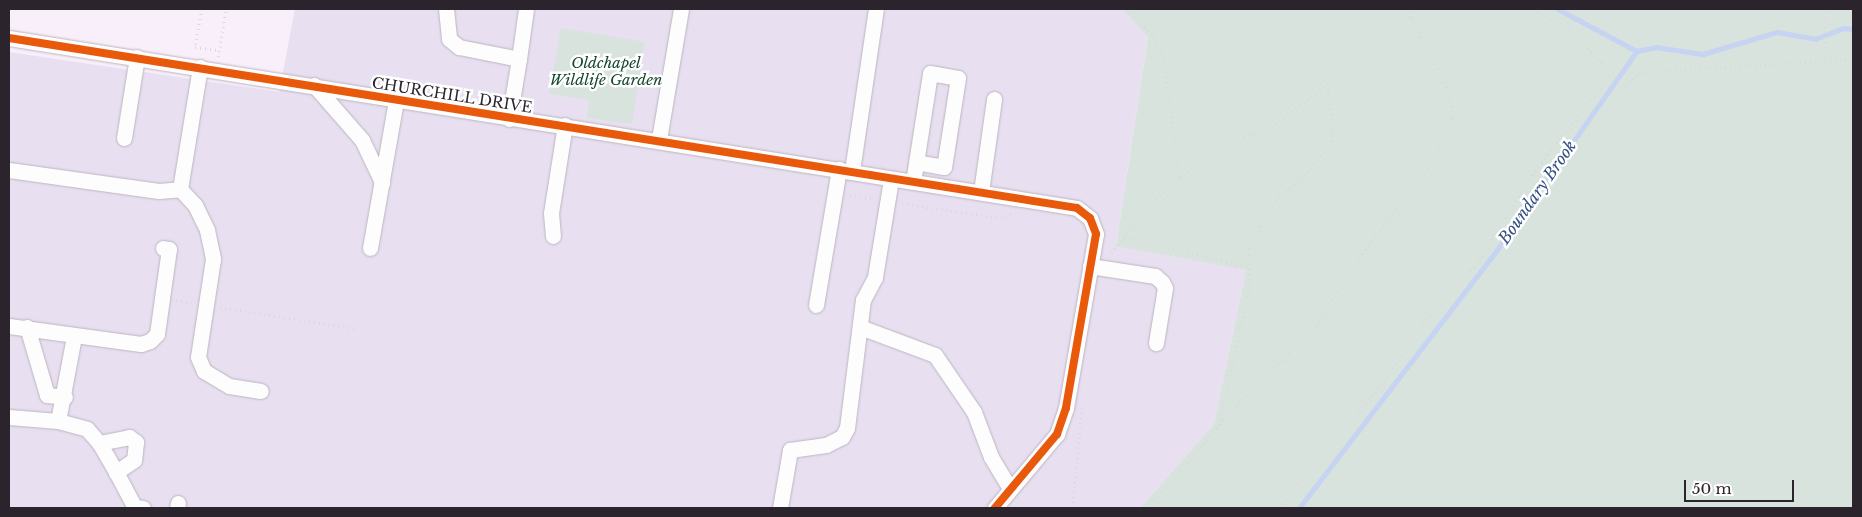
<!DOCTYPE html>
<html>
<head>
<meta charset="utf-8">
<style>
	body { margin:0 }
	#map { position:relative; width:1862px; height:517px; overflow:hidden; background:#f8effa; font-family:"Libre Baskerville",serif }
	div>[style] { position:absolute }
	.medical>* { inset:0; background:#e8e0f1 }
	.green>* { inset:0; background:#d7e3dc }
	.stream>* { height:4.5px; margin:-2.25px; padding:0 2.25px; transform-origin:2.25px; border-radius:2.25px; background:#c6d3f2 }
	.path>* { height:2.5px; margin-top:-1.25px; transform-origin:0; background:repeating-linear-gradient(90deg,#dbd9dc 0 1px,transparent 0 5px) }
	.roads { filter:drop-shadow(0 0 1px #bcb5be) drop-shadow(0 0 1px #bcb5be) }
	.minor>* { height:15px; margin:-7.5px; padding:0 7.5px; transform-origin:7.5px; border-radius:7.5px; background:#fefdfe }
	.cycleway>* { height:8px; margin:-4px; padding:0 4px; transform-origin:4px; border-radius:4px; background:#e8590c }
	span { translate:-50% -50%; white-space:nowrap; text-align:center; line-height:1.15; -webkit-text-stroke:5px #fff; paint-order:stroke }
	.park-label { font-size:15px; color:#15472a; font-style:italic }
	.street-label { font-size:15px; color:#2b242d }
	.water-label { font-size:16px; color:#344f82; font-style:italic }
	.frame { position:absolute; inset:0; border:10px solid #2b242d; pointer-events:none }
	.scale { position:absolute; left:1684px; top:480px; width:110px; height:22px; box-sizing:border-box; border:2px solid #2b242d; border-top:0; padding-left:6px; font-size:15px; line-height:18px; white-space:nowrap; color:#2b242d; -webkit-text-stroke:4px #fff; paint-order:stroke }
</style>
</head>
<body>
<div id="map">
	<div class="medical">
		<i style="clip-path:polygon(295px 9px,1122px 9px,1148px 36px,1116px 245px,1246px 270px,1214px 424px,1140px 508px,9px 508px,9px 52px,279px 92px)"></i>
	</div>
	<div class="green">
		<i style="clip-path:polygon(1122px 9px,1853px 9px,1853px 508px,1140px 508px,1214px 424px,1246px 270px,1116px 246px,1148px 37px)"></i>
		<i style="clip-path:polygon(561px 28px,645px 42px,632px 124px,587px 118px,589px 100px,549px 94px)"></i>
	</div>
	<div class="stream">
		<i style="left:1558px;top:9px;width:89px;rotate:28deg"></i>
		<i style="left:1299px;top:508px;width:325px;rotate:-52.5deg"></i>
		<i style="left:1497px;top:250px;width:243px;rotate:-54.9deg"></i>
		<i style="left:1637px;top:51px;width:19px;rotate:-12deg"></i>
		<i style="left:1656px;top:47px;width:48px;rotate:8.5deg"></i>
		<i style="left:1703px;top:54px;width:77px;rotate:-16.6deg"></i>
		<i style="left:1777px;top:32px;width:39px;rotate:10deg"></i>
		<i style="left:1815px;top:39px;width:30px;rotate:-21deg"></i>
		<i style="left:1843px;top:28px;width:10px;rotate:6deg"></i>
	</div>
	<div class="path">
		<i style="left:202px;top:9px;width:39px;rotate:100deg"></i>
		<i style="left:195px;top:47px;width:24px;rotate:7deg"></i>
		<i style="left:1127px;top:9px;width:38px;rotate:45deg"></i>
		<i style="left:1154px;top:36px;width:28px;rotate:69deg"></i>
		<i style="left:1164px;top:62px;width:117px;rotate:82.1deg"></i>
		<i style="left:1533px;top:9px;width:43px;rotate:29.6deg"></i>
		<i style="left:1570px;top:30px;width:78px;rotate:45.5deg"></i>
		<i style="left:1625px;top:86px;width:21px;rotate:-43deg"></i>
		<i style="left:1640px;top:72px;width:213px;rotate:-3.5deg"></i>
		<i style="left:218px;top:57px;width:49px;rotate:-80.5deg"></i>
		<i style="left:1825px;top:58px;width:49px;rotate:-88.8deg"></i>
		<i style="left:850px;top:195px;width:24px;rotate:9deg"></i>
		<i style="left:902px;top:203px;width:100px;rotate:8.6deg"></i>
		<i style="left:1001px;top:218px;width:12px;rotate:-24deg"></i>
		<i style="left:1124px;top:237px;width:129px;rotate:13.5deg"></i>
		<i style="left:1111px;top:253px;width:65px;rotate:-51.2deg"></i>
		<i style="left:1152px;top:202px;width:37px;rotate:-41deg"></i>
		<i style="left:1180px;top:178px;width:61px;rotate:-35deg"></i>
		<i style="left:1230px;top:143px;width:50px;rotate:-22.4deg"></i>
		<i style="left:1276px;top:124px;width:172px;rotate:-38.4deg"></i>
		<i style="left:1411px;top:17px;width:9px;rotate:-63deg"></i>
		<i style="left:176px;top:300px;width:17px;rotate:10deg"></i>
		<i style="left:220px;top:307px;width:139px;rotate:9.1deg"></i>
		<i style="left:1219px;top:425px;width:148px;rotate:-77.9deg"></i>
		<i style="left:1250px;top:280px;width:31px;rotate:-92deg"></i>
		<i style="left:1249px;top:249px;width:50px;rotate:-63.9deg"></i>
		<i style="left:1271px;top:204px;width:44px;rotate:-39.5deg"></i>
		<i style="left:1305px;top:176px;width:38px;rotate:-51deg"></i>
		<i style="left:1329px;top:146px;width:12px;rotate:-70deg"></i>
		<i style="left:1333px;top:135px;width:49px;rotate:-97deg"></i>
		<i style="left:1072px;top:508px;width:102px;rotate:-84.4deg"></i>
		<i style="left:1148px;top:508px;width:129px;rotate:-49.4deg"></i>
		<i style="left:1232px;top:410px;width:114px;rotate:-44.6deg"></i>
		<i style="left:1313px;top:330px;width:85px;rotate:-57.4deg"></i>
		<i style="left:1359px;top:258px;width:113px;rotate:-52.2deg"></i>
		<i style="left:1428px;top:169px;width:58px;rotate:-64.3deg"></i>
		<i style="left:1453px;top:117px;width:31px;rotate:-103deg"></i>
		<i style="left:1446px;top:87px;width:78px;rotate:-116.6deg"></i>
		<i style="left:1280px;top:508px;width:159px;rotate:-50.6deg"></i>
		<i style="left:1381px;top:385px;width:75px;rotate:-55.9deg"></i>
		<i style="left:1423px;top:323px;width:84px;rotate:-47.9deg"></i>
		<i style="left:1479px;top:261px;width:101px;rotate:-58.4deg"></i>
		<i style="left:1532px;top:175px;width:129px;rotate:-52.2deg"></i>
	</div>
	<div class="roads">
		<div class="minor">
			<i style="left:446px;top:9px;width:30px;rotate:84deg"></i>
			<i style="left:449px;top:39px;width:13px;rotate:39deg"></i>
			<i style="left:459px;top:47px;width:61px;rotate:11.3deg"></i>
			<i style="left:519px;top:59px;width:50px;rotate:-82deg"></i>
			<i style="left:9px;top:38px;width:1081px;rotate:9.04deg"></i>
			<i style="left:1077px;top:208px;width:16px;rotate:38deg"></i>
			<i style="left:1090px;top:218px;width:17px;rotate:69deg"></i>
			<i style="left:1096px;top:234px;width:177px;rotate:99.8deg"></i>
			<i style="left:1066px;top:408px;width:28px;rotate:109deg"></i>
			<i style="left:1057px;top:434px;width:97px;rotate:130deg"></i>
			<i style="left:200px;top:67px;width:124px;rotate:99.3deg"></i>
			<i style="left:180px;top:189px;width:22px;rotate:47deg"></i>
			<i style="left:195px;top:205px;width:28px;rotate:64deg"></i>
			<i style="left:207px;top:230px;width:30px;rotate:78deg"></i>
			<i style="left:213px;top:259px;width:99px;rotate:98.7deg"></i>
			<i style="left:198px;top:357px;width:15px;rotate:67deg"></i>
			<i style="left:204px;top:371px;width:29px;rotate:31deg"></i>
			<i style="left:229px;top:386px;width:32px;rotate:9deg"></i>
			<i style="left:314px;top:85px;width:73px;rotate:48.9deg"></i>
			<i style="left:362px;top:140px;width:47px;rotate:64.5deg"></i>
			<i style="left:509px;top:119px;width:61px;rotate:-80.5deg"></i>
			<i style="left:124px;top:138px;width:82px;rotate:-80.9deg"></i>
			<i style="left:659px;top:139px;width:132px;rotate:-80.4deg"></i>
			<i style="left:9px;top:170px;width:151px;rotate:8deg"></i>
			<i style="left:159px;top:191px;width:21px;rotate:-5deg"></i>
			<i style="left:852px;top:171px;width:164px;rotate:-81.6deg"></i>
			<i style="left:913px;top:182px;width:110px;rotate:-81.1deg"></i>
			<i style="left:930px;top:73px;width:28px;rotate:10deg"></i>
			<i style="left:958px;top:78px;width:90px;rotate:98.9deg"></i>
			<i style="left:944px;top:167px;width:27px;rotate:-170deg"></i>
			<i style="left:981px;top:192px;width:94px;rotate:-82deg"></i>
			<i style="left:553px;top:236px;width:23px;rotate:-95deg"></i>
			<i style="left:551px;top:213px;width:89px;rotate:-81deg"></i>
			<i style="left:370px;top:248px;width:149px;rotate:-80deg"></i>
			<i style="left:1090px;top:266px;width:66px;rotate:8.7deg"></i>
			<i style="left:1155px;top:276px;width:9px;rotate:41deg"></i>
			<i style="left:1162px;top:282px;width:7px;rotate:63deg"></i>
			<i style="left:1165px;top:288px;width:56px;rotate:99.3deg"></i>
			<i style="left:816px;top:305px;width:138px;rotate:-80.4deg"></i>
			<i style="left:9px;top:326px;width:133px;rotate:7.8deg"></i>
			<i style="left:141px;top:344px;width:9px;rotate:-18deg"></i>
			<i style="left:150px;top:341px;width:10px;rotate:-45deg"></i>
			<i style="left:157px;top:334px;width:36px;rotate:-82deg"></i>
			<i style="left:162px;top:298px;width:49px;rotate:-81.9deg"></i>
			<i style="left:169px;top:249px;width:6px;rotate:-171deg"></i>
			<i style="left:27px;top:327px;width:71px;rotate:73.6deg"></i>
			<i style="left:47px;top:395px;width:18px;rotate:6deg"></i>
			<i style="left:860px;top:327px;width:80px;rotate:20.5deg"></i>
			<i style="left:935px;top:355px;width:69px;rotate:55.6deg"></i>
			<i style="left:974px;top:412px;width:48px;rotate:69.3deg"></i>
			<i style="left:991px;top:457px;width:35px;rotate:59deg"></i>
			<i style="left:9px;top:417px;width:49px;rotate:4.7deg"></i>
			<i style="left:58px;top:421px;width:86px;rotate:-79.3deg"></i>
			<i style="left:58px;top:421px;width:30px;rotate:15deg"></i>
			<i style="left:87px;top:429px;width:18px;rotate:49deg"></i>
			<i style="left:99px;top:443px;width:31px;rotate:-11deg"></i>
			<i style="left:129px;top:437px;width:9px;rotate:36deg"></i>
			<i style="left:136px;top:442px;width:18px;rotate:96deg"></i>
			<i style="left:134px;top:460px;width:22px;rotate:146deg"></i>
			<i style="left:116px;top:472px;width:34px;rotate:-120deg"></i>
			<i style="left:116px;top:472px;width:40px;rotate:62deg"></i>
			<i style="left:135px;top:507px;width:8px;rotate:7deg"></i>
			<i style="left:177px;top:508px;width:5px;rotate:-79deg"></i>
			<i style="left:780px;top:508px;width:59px;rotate:-80.2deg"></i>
			<i style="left:790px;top:450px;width:36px;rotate:-8deg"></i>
			<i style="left:826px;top:445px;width:18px;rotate:-27deg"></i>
			<i style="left:842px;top:437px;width:10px;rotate:-61deg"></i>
			<i style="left:847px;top:428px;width:129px;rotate:-82.9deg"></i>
			<i style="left:863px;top:300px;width:26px;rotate:-62deg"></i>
			<i style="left:875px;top:277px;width:99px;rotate:-80.7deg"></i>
		</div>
	</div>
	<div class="cycleway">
		<i style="left:9px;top:38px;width:1081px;rotate:9.04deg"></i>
		<i style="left:1077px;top:208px;width:16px;rotate:38deg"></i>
		<i style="left:1090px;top:218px;width:17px;rotate:69deg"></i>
		<i style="left:1096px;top:234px;width:177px;rotate:99.8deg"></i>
		<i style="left:1066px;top:408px;width:28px;rotate:109deg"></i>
		<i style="left:1057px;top:434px;width:97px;rotate:130deg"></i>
	</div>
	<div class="park-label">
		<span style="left:606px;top:71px">Oldchapel<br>Wildlife Garden</span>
	</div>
	<div class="street-label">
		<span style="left:452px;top:95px;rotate:9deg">CHURCHILL DRIVE</span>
	</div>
	<div class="water-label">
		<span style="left:1537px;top:192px;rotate:-55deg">Boundary Brook</span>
	</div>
	<div class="frame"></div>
	<div class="scale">50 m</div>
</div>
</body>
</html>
